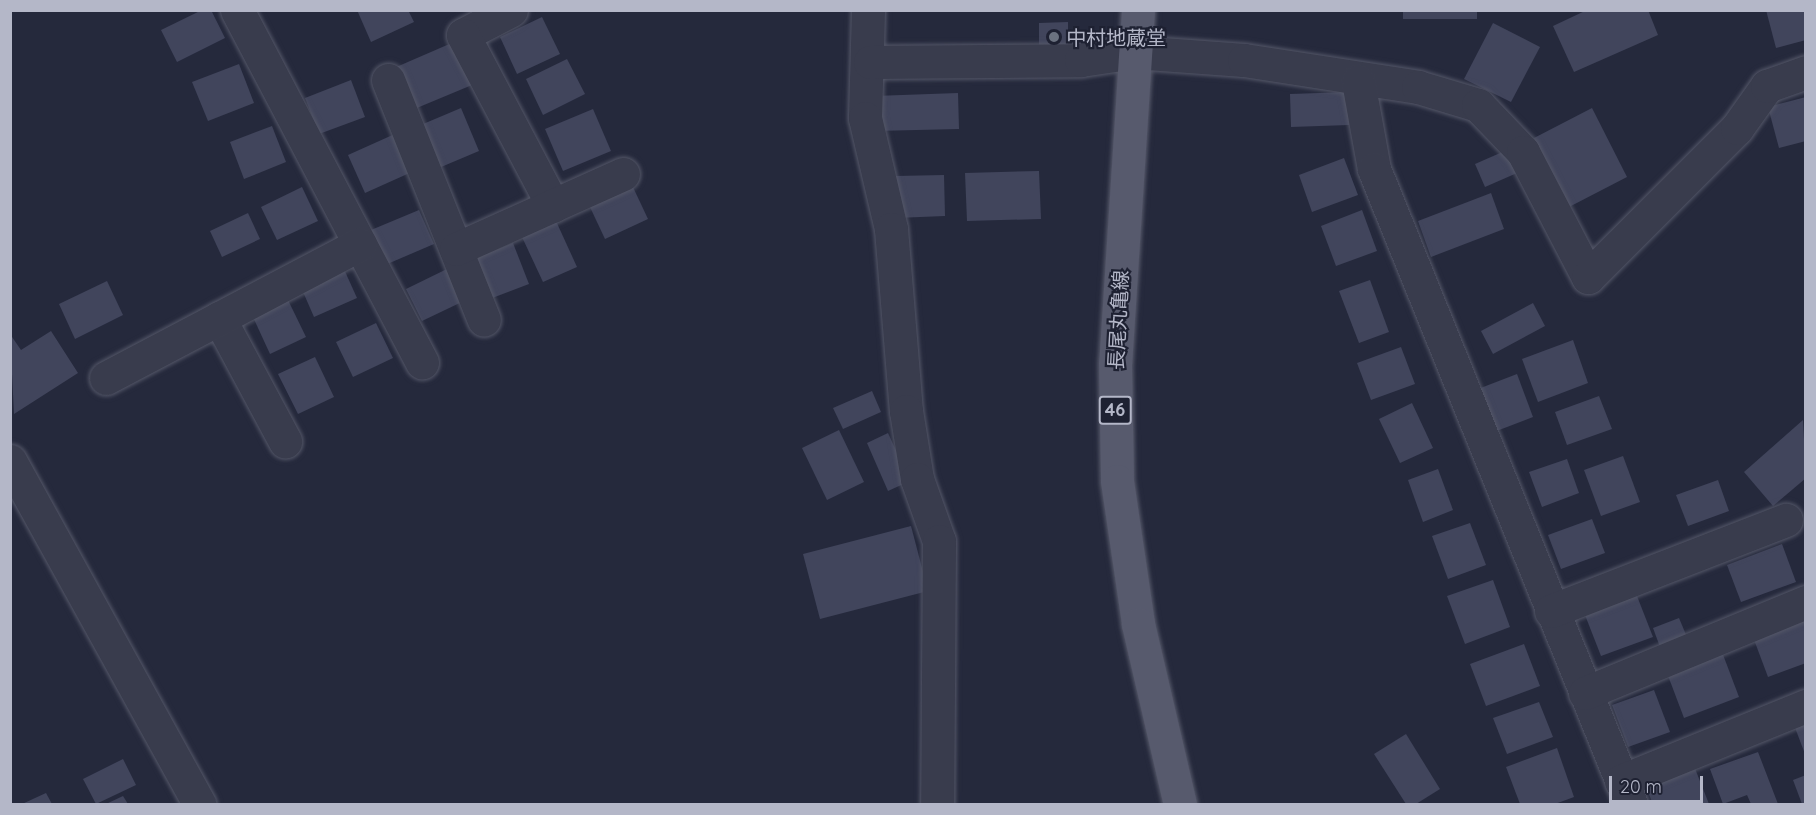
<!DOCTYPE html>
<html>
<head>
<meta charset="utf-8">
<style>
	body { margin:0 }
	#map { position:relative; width:1816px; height:815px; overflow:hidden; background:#25293c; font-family:Quicksand,"Noto Sans JP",sans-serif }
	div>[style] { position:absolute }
	.building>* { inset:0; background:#41455c }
	.roads { filter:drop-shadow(0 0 2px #545768) drop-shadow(0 0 2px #545768) }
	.minor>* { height:33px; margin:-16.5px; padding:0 16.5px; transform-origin:16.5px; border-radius:16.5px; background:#393c4d }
	.primary>* { height:33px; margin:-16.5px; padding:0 16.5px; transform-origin:16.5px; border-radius:16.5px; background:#575a6d }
	.dots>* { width:16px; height:16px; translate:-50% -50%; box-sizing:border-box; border:3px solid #1e2132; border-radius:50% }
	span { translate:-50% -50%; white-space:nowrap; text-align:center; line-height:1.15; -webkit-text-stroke:4.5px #1e2132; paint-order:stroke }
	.shield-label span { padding:2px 4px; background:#1e2132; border:2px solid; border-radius:4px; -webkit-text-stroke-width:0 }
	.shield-label { font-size:18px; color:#b4b7c8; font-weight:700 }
	.poi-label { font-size:20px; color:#b4b7c8 }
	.left { translate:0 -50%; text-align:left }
	.street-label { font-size:20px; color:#b4b7c8 }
	.frame { position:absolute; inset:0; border:12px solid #b4b7c8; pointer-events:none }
	.scale { position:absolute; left:1609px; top:776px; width:94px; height:27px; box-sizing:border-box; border:3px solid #b4b7c8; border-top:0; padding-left:8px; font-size:18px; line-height:21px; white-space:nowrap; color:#b4b7c8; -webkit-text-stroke:4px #1e2132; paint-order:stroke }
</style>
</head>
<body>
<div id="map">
	<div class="building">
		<i style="clip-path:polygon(202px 10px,211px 10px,225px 38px,177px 62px,161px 30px)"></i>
		<i style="clip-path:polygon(357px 10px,408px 10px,414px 22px,371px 42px)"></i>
		<i style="clip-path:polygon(1403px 10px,1477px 10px,1477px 19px,1403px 19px)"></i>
		<i style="clip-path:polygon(1587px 10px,1648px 10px,1658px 35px,1574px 72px,1553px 26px)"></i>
		<i style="clip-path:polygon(1766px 10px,1806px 10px,1806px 40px,1776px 48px)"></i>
		<i style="clip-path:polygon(542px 17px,560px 54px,517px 74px,500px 37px)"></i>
		<i style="clip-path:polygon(1068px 22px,1068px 52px,1039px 52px,1039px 23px)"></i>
		<i style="clip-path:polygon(1493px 23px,1540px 47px,1511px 102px,1464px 79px)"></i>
		<i style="clip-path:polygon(454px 42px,472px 85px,412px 110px,394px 68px)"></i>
		<i style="clip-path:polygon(567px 59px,585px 94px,543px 115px,526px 79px)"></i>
		<i style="clip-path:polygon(239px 64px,254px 103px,208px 121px,192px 82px)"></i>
		<i style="clip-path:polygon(351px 80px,365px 117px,319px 134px,305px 98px)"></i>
		<i style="clip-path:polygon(1348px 92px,1349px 125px,1291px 127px,1290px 94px)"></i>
		<i style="clip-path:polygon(958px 93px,959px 129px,875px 131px,874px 96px)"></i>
		<i style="clip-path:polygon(1806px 97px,1806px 141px,1779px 148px,1768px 107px)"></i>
		<i style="clip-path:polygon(461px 108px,479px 151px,434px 170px,416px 127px)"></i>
		<i style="clip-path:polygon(1592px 108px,1627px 177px,1569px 207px,1534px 138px)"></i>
		<i style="clip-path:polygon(593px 109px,611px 151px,563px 171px,545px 129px)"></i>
		<i style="clip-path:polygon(272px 126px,286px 162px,244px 179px,230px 142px)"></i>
		<i style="clip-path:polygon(397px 133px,414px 171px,365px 193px,348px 155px)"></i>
		<i style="clip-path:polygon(1507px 150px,1517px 173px,1485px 187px,1475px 164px)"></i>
		<i style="clip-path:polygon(1344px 158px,1358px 195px,1312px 212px,1299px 175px)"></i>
		<i style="clip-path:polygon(1039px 171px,1041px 219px,967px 221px,965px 173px)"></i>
		<i style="clip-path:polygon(944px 175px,945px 216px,896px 218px,895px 176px)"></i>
		<i style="clip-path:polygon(632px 185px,648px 219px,605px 239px,589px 205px)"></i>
		<i style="clip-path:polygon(302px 187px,318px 221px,277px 240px,261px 207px)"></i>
		<i style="clip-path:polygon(1491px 193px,1504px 229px,1431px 257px,1418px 221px)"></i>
		<i style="clip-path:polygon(419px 210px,434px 244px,385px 265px,371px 230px)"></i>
		<i style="clip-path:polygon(1362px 210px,1377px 251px,1336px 266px,1321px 226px)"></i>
		<i style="clip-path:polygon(248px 213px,260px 239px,222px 257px,210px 231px)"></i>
		<i style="clip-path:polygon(556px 221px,577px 267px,543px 282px,522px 237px)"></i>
		<i style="clip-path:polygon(513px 243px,529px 284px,487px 300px,471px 260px)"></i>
		<i style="clip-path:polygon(343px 267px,357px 298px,314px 317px,300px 285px)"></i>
		<i style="clip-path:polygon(451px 267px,466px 300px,422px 321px,406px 289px)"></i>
		<i style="clip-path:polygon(1370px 280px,1389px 332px,1359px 343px,1339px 291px)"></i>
		<i style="clip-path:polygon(107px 281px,123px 315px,75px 339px,59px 304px)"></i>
		<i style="clip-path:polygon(288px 300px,306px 337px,270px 354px,253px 317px)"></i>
		<i style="clip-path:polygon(1533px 303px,1545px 326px,1493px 354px,1481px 331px)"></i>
		<i style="clip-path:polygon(376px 323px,393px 358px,353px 377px,336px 342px)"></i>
		<i style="clip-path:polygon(51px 331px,78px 373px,14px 414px,10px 334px,21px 350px)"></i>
		<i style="clip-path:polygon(1573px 340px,1588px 383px,1538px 402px,1522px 359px)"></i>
		<i style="clip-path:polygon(1401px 347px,1415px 384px,1371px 400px,1357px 363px)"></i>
		<i style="clip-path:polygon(315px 357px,334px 397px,298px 414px,278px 374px)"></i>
		<i style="clip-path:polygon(1517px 374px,1533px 417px,1494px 432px,1478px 389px)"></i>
		<i style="clip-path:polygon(872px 391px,881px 412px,843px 429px,833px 408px)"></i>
		<i style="clip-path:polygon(1599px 396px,1612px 429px,1567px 445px,1555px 412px)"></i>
		<i style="clip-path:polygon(1412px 403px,1433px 448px,1400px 463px,1379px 419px)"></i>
		<i style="clip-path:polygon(1803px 420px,1806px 478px,1773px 506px,1744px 472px)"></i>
		<i style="clip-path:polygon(839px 430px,864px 482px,827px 500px,802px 448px)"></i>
		<i style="clip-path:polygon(888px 433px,910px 481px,888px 491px,867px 443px)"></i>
		<i style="clip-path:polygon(1623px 456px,1640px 502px,1601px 516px,1584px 470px)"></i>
		<i style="clip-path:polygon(1567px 459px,1579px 493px,1542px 507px,1529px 472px)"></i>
		<i style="clip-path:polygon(1438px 469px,1453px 510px,1423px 522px,1408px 480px)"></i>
		<i style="clip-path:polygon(1718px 480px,1729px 511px,1688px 526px,1676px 495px)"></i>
		<i style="clip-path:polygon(1592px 519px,1605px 553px,1561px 569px,1548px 535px)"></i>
		<i style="clip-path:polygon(1470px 523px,1486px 565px,1448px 579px,1432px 536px)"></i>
		<i style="clip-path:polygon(911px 526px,928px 591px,820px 619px,803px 554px)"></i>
		<i style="clip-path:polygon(1782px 544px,1796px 582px,1741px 602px,1727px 565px)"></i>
		<i style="clip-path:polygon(1493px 580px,1510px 627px,1465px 644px,1447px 596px)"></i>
		<i style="clip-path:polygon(1637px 596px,1653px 637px,1601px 656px,1585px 615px)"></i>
		<i style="clip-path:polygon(1679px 618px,1687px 637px,1660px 647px,1653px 628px)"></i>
		<i style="clip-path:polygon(1806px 618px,1806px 663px,1768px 677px,1753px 637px)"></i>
		<i style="clip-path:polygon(1524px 644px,1540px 686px,1486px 706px,1470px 664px)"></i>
		<i style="clip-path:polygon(1722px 652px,1739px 697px,1684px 718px,1667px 673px)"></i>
		<i style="clip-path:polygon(1654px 690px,1670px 732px,1628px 747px,1612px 705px)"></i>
		<i style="clip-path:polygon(1539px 702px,1553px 737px,1507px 754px,1493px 718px)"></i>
		<i style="clip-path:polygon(1806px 721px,1806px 754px,1805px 754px,1794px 725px)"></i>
		<i style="clip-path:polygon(1406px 734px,1440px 789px,1416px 804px,1406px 804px,1374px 754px)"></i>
		<i style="clip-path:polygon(1557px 748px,1574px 797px,1555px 804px,1520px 804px,1506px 767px)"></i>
		<i style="clip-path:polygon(1758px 752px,1778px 804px,1751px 804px,1747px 795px,1723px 804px,1710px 769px)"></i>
		<i style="clip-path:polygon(123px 759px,136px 785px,96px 804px,83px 779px)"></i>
		<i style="clip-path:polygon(1694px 766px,1709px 804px,1653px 804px,1645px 785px)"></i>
		<i style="clip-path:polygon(1806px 775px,1806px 804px,1802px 804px,1793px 780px)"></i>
		<i style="clip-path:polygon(46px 793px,52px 804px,22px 804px)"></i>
		<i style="clip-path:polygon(123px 796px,128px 804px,106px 804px)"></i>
	</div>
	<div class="roads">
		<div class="minor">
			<i style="left:237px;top:10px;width:398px;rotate:62.3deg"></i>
			<i style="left:511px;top:10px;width:54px;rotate:152.5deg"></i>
			<i style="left:463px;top:35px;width:193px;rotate:62.2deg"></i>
			<i style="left:868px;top:10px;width:108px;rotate:91.6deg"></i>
			<i style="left:865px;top:118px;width:114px;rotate:76.8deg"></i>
			<i style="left:891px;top:229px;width:183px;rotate:85.3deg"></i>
			<i style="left:906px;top:411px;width:69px;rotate:80.8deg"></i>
			<i style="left:917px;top:479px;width:66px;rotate:70.5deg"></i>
			<i style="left:939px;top:541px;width:263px;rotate:90.4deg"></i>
			<i style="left:870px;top:62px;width:211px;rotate:-0.5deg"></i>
			<i style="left:1081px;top:60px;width:54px;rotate:-8.6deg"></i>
			<i style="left:1134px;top:52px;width:110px;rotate:4.2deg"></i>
			<i style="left:1244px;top:60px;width:176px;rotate:8.8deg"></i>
			<i style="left:1418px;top:87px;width:63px;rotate:16.7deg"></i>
			<i style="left:1478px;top:105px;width:65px;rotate:46.2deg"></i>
			<i style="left:1523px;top:152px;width:141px;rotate:62.5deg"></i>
			<i style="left:1588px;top:277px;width:211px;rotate:-45deg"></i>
			<i style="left:1737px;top:128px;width:52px;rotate:-54.5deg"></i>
			<i style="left:1767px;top:86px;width:41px;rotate:-19.7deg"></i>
			<i style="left:388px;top:80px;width:258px;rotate:68.2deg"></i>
			<i style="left:1358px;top:81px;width:89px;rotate:79.7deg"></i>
			<i style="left:1374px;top:169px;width:685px;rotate:67.97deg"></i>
			<i style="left:456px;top:249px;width:183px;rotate:-24.2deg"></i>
			<i style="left:219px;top:318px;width:140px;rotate:61.8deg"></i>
			<i style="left:106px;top:378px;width:287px;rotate:-27.8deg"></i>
			<i style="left:10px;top:461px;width:392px;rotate:61.1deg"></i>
			<i style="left:1551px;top:611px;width:252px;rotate:-21.2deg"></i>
			<i style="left:1585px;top:693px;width:239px;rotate:-22.4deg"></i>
			<i style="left:1621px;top:781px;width:200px;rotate:-22.1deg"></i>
		</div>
		<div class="primary">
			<i style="left:1138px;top:10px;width:354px;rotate:93.7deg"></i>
			<i style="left:1115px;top:363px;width:118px;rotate:89deg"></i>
			<i style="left:1117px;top:481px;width:145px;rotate:81.6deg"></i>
			<i style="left:1138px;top:624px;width:185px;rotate:76.9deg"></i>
		</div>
	</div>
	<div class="dots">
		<i style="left:1054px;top:37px;background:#6b7280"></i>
	</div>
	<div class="shield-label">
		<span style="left:1115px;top:410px">46</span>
	</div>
	<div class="poi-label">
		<span class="left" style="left:1066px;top:37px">中村地蔵堂</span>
	</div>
	<div class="street-label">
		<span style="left:1118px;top:320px;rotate:-87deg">長尾丸亀線</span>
	</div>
	<div class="frame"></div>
	<div class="scale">20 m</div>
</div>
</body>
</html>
